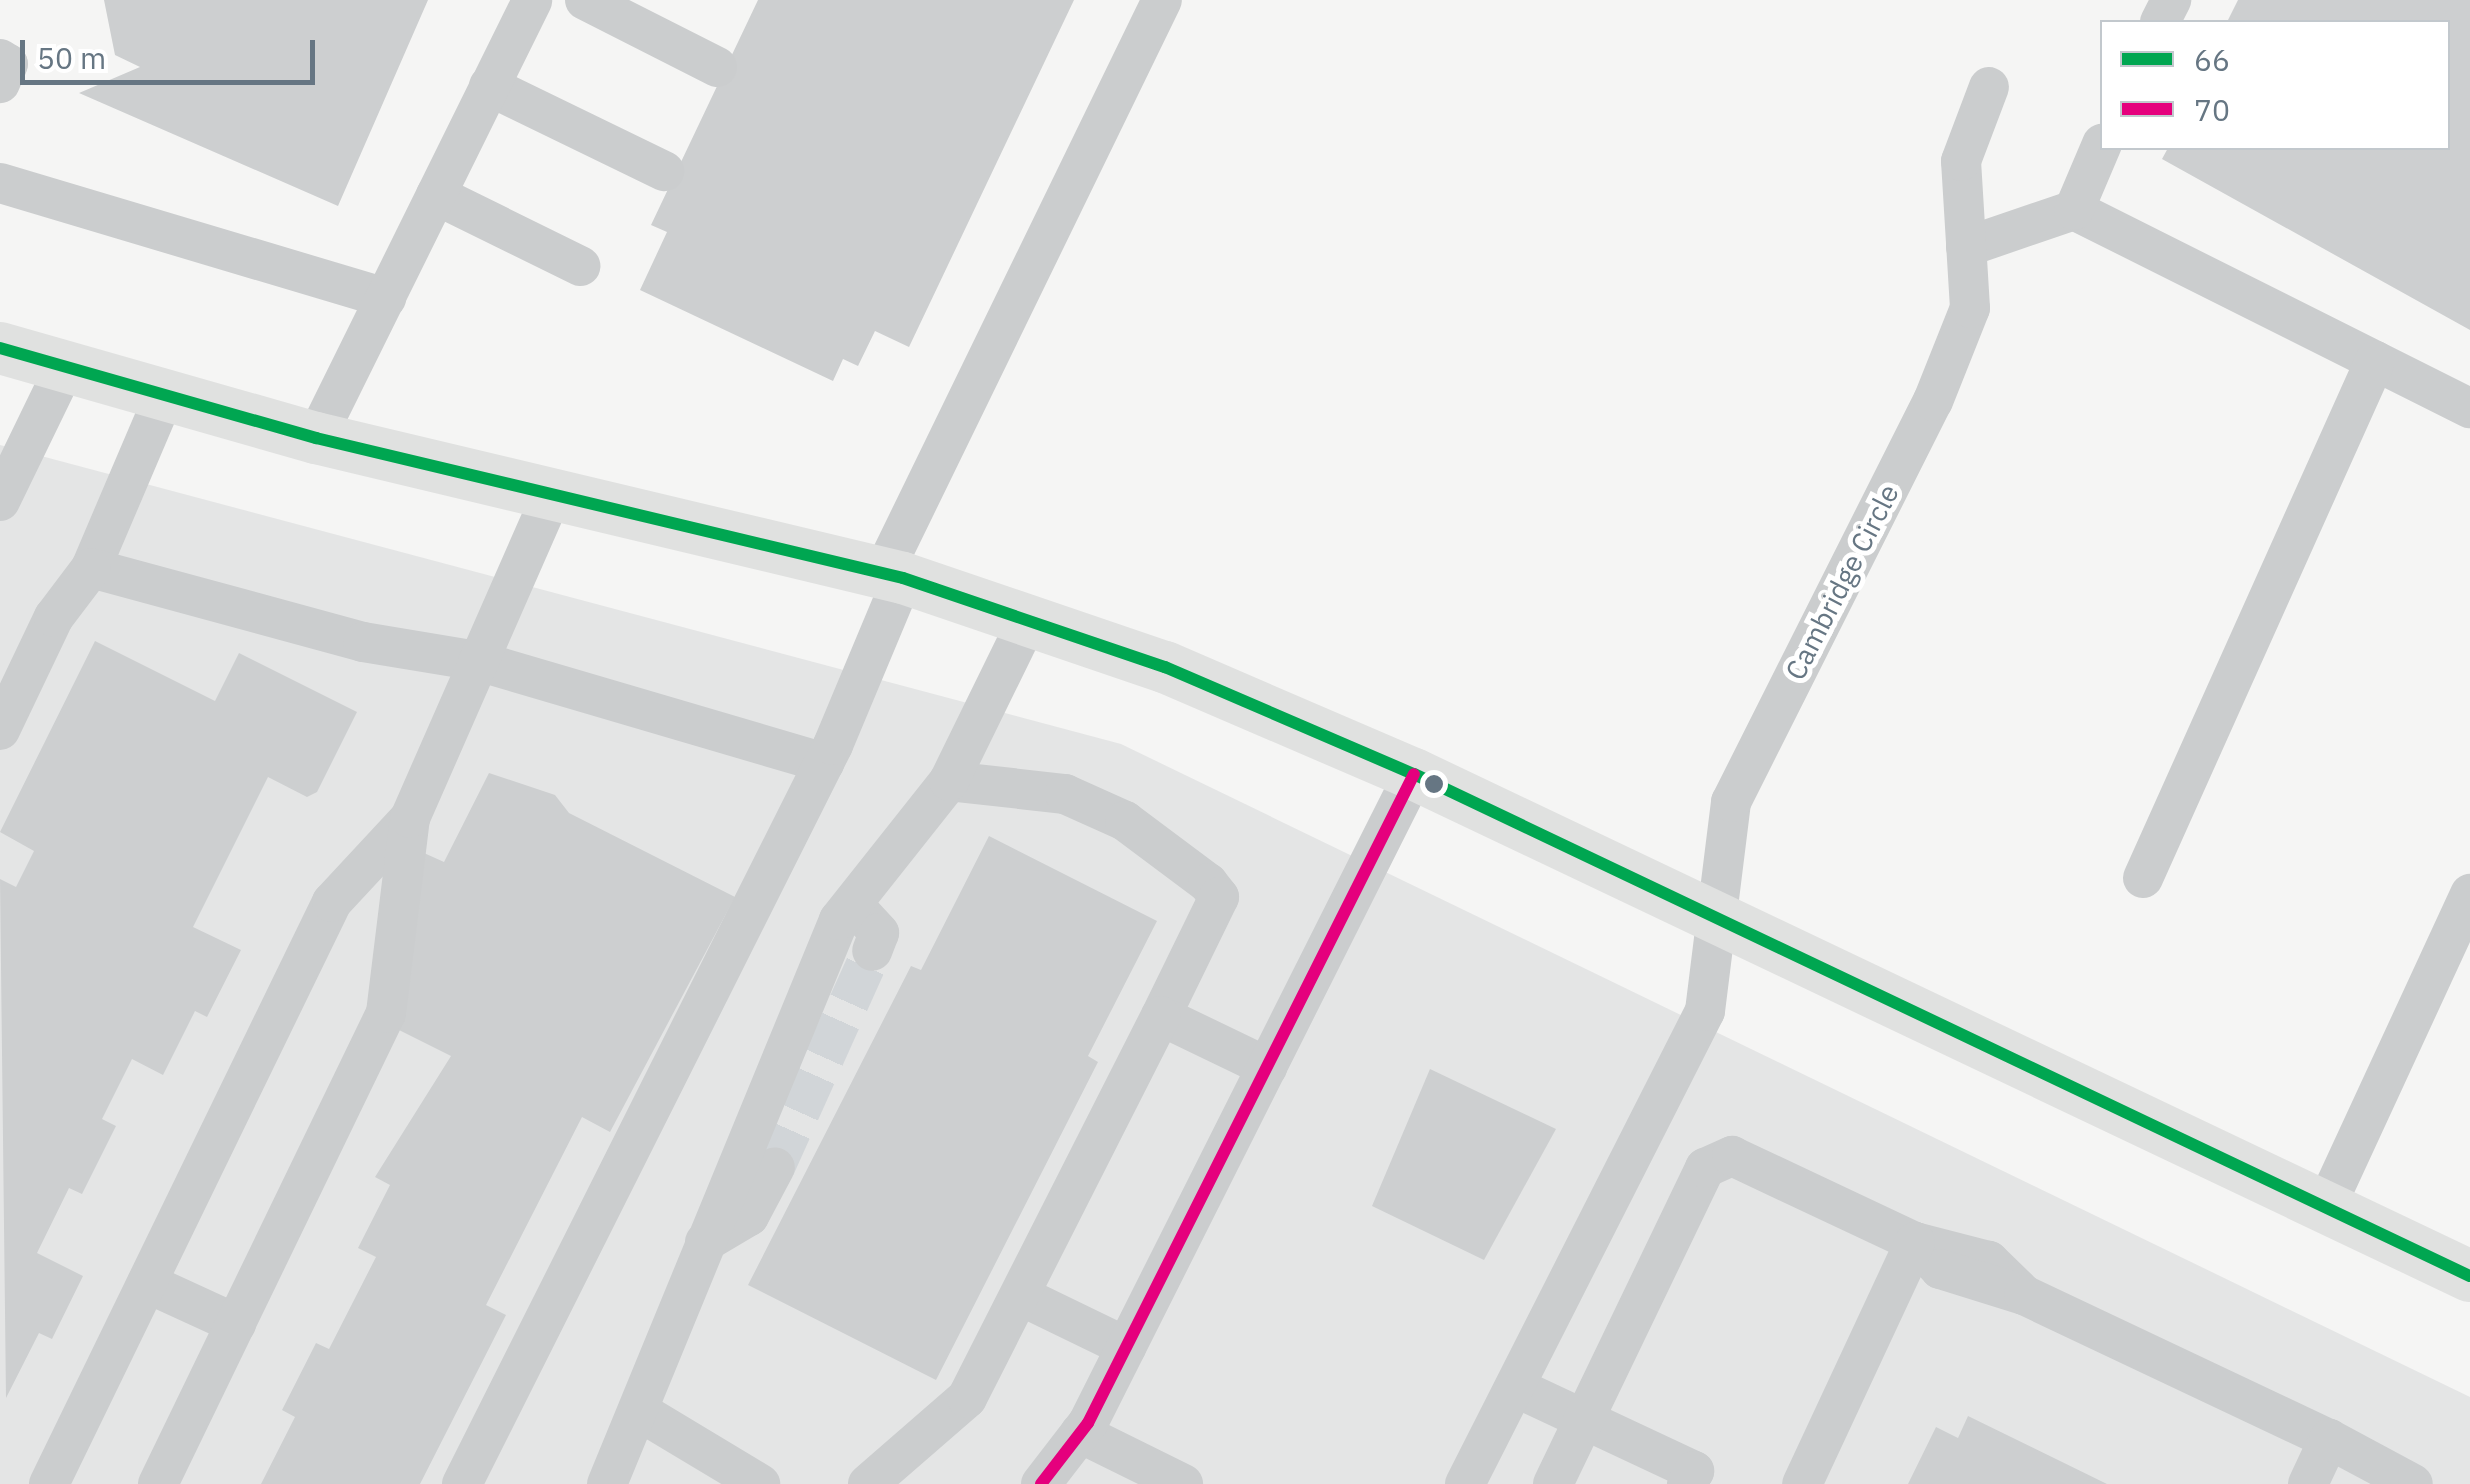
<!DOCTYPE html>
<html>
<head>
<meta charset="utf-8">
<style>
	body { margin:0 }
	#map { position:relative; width:2470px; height:1484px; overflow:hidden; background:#f5f5f4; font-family:"IBM Plex Sans",sans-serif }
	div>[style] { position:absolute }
	.built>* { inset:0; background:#e4e5e5 }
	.building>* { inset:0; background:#cdcfd0 }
	.minor-tunnel>* { height:40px; margin-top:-20px; transform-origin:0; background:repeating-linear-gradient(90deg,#d1d5d8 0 40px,transparent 0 60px) }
	.minor>* { height:40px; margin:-20px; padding:0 20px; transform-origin:20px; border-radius:20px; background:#cbcdce }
	.major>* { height:52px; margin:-26px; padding:0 26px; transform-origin:26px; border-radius:26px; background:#e0e1e0 }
	.bus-1>* { height:12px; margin:-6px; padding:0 6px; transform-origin:6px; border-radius:6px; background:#00a651 }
	.bus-2>* { height:12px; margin:-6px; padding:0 6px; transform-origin:6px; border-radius:6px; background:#e5007d }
	.dots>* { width:28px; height:28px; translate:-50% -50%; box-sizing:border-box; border:5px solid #fff; border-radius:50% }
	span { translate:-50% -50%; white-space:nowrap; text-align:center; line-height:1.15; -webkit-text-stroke:10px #fff; paint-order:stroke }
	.street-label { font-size:28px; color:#667683 }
	.legend { position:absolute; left:2100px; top:20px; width:350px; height:130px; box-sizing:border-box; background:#fff; border:2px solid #c2c8cd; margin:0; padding:12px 18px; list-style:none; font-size:30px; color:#667683 }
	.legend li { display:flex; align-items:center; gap:20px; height:50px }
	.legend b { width:50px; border:2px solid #c2c8cd }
	.scale { position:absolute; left:20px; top:40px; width:295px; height:45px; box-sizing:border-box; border:5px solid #667683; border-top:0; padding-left:12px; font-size:30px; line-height:35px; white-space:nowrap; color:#667683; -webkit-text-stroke:8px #fff; paint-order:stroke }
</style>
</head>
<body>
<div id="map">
	<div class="built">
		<i style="clip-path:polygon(0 445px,1121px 744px,2470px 1397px,2470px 1484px,0 1484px)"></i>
	</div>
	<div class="building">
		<i style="clip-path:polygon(104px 0,428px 0,338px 206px,79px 93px,140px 67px,115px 55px)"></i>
		<i style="clip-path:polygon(758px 0,1074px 0,909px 347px,875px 331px,858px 366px,843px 359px,833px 381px,640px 290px,667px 232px,651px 225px)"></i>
		<i style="clip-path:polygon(2238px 0,2470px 0,2470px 330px,2162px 159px,2168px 148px,2448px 148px,2448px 22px,2227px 22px)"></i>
		<i style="clip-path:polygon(95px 641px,215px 701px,239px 653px,357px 712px,317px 792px,307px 797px,268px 777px,193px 927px,241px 950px,207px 1017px,195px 1011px,163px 1075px,132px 1059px,102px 1119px,116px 1126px,82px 1194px,69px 1188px,37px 1253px,83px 1276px,52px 1339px,39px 1333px,6px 1398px,0 879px,16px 887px,34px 851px,0 832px)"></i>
		<i style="clip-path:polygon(489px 773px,555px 795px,569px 813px,735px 897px,610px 1132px,582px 1117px,486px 1305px,506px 1315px,420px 1484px,261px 1484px,295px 1417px,282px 1410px,316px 1343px,329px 1349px,376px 1257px,358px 1248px,390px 1185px,375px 1177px,451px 1056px,393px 1027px,424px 853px,444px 862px)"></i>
		<i style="clip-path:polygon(989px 836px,1157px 921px,1088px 1056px,1098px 1062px,936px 1380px,748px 1285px,911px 966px,921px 970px)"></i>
		<i style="clip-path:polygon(1430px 1069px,1556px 1129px,1484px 1260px,1372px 1206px)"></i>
		<i style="clip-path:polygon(1968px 1416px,2107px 1484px,1908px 1484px,1936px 1427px,1958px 1438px)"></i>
	</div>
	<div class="minor-tunnel">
		<i style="left:775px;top:1167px;width:237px;rotate:-65.8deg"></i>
	</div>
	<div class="minor">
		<i style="left:585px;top:0;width:148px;rotate:26.9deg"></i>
		<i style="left:2160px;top:22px;width:25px;rotate:-63deg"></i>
		<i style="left:0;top:59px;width:9px;rotate:32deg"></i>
		<i style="left:8px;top:64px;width:21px;rotate:113deg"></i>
		<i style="left:489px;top:86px;width:195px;rotate:25.9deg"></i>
		<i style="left:0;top:183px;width:403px;rotate:16.6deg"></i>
		<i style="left:436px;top:195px;width:161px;rotate:26.2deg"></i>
		<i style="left:2074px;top:210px;width:443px;rotate:26.6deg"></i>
		<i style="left:1966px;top:247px;width:114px;rotate:-18.9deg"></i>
		<i style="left:2074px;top:210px;width:72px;rotate:-67deg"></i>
		<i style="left:163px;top:399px;width:184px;rotate:113.1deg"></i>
		<i style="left:91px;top:568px;width:282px;rotate:15.2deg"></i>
		<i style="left:363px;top:642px;width:117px;rotate:9.4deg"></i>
		<i style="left:478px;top:661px;width:361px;rotate:16.4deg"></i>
		<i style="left:316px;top:438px;width:488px;rotate:-63.7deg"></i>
		<i style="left:0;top:501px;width:147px;rotate:-64.1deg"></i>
		<i style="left:883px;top:573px;width:637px;rotate:-64.04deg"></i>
		<i style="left:0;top:730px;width:125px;rotate:-64.5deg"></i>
		<i style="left:54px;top:617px;width:61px;rotate:-52.9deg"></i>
		<i style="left:949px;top:781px;width:117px;rotate:6.4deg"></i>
		<i style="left:1065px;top:794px;width:66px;rotate:24.2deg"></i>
		<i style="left:1125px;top:821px;width:104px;rotate:36.8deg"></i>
		<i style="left:1208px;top:883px;width:18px;rotate:52deg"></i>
		<i style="left:1219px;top:897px;width:132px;rotate:116deg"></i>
		<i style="left:1161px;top:1016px;width:118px;rotate:25.7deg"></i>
		<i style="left:2143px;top:878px;width:567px;rotate:-65.83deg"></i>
		<i style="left:856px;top:908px;width:34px;rotate:47deg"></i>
		<i style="left:879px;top:933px;width:19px;rotate:111deg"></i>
		<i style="left:2326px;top:1206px;width:344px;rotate:-65.2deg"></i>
		<i style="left:705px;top:1242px;width:51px;rotate:-30.6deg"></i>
		<i style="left:749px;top:1216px;width:55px;rotate:-62deg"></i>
		<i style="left:147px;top:1283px;width:98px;rotate:24.7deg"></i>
		<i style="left:2024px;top:1295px;width:49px;rotate:-135.8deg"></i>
		<i style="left:1989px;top:1261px;width:76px;rotate:-165.6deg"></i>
		<i style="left:1915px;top:1242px;width:37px;rotate:47deg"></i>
		<i style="left:1940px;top:1269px;width:88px;rotate:17.2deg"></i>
		<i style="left:2024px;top:1295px;width:337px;rotate:25.3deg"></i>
		<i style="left:1021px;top:1296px;width:117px;rotate:25.9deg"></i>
		<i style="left:1515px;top:1387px;width:198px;rotate:25.1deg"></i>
		<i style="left:1694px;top:1471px;width:15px;rotate:118deg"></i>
		<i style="left:642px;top:1413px;width:138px;rotate:31deg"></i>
		<i style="left:1080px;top:1433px;width:115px;rotate:26.3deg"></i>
		<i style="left:49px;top:1484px;width:647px;rotate:-64.07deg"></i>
		<i style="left:332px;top:902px;width:115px;rotate:-47.1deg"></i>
		<i style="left:158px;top:1484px;width:523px;rotate:-64.17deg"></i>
		<i style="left:386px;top:1013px;width:196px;rotate:-83deg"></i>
		<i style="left:410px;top:818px;width:356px;rotate:-66.3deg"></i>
		<i style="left:462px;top:1484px;width:827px;rotate:-63.34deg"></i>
		<i style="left:833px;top:745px;width:181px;rotate:-67.3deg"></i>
		<i style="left:607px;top:1484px;width:610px;rotate:-67.64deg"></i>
		<i style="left:839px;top:920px;width:177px;rotate:-51.6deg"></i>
		<i style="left:949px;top:781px;width:182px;rotate:-63.9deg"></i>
		<i style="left:868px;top:1484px;width:131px;rotate:-41deg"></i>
		<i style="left:967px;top:1398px;width:428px;rotate:-63.1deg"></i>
		<i style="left:1041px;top:1484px;width:77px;rotate:-52.4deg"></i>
		<i style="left:1088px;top:1423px;width:726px;rotate:-63.33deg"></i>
		<i style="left:1465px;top:1484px;width:530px;rotate:-63.1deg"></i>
		<i style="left:1705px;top:1011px;width:211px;rotate:-82.9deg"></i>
		<i style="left:1731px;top:802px;width:449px;rotate:-63.3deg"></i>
		<i style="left:1933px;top:401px;width:100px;rotate:-68.3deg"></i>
		<i style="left:1970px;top:308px;width:147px;rotate:-93.5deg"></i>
		<i style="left:1961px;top:161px;width:79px;rotate:-69.3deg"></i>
		<i style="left:1553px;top:1484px;width:351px;rotate:-64.3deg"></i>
		<i style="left:1705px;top:1168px;width:30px;rotate:-24deg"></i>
		<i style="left:1732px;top:1156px;width:202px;rotate:25.2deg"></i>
		<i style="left:1915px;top:1242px;width:267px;rotate:115deg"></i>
		<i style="left:2308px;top:1484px;width:50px;rotate:-65deg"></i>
		<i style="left:2329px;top:1439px;width:95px;rotate:28.2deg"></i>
	</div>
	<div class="major">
		<i style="left:0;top:348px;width:329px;rotate:15.9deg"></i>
		<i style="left:316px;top:438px;width:603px;rotate:13.41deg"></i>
		<i style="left:903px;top:578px;width:277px;rotate:18.8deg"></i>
		<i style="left:1165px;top:667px;width:271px;rotate:23.3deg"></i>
		<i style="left:1414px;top:774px;width:1169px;rotate:25.43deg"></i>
	</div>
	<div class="bus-1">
		<i style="left:0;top:348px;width:329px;rotate:15.9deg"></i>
		<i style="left:316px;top:438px;width:603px;rotate:13.41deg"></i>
		<i style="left:903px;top:578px;width:277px;rotate:18.8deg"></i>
		<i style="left:1165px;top:667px;width:271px;rotate:23.3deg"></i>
		<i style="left:1414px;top:774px;width:1169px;rotate:25.43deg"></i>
	</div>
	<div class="bus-2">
		<i style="left:1041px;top:1484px;width:77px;rotate:-52.4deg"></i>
		<i style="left:1088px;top:1423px;width:726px;rotate:-63.33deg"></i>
	</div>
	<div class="dots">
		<i style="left:1434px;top:784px;background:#667683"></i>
	</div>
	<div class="street-label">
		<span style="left:1842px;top:582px;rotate:-63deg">Cambridge Circle</span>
	</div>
	<ul class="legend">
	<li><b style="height:12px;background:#00a651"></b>66</li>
	<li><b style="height:12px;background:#e5007d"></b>70</li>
	</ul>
	<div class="scale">50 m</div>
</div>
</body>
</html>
